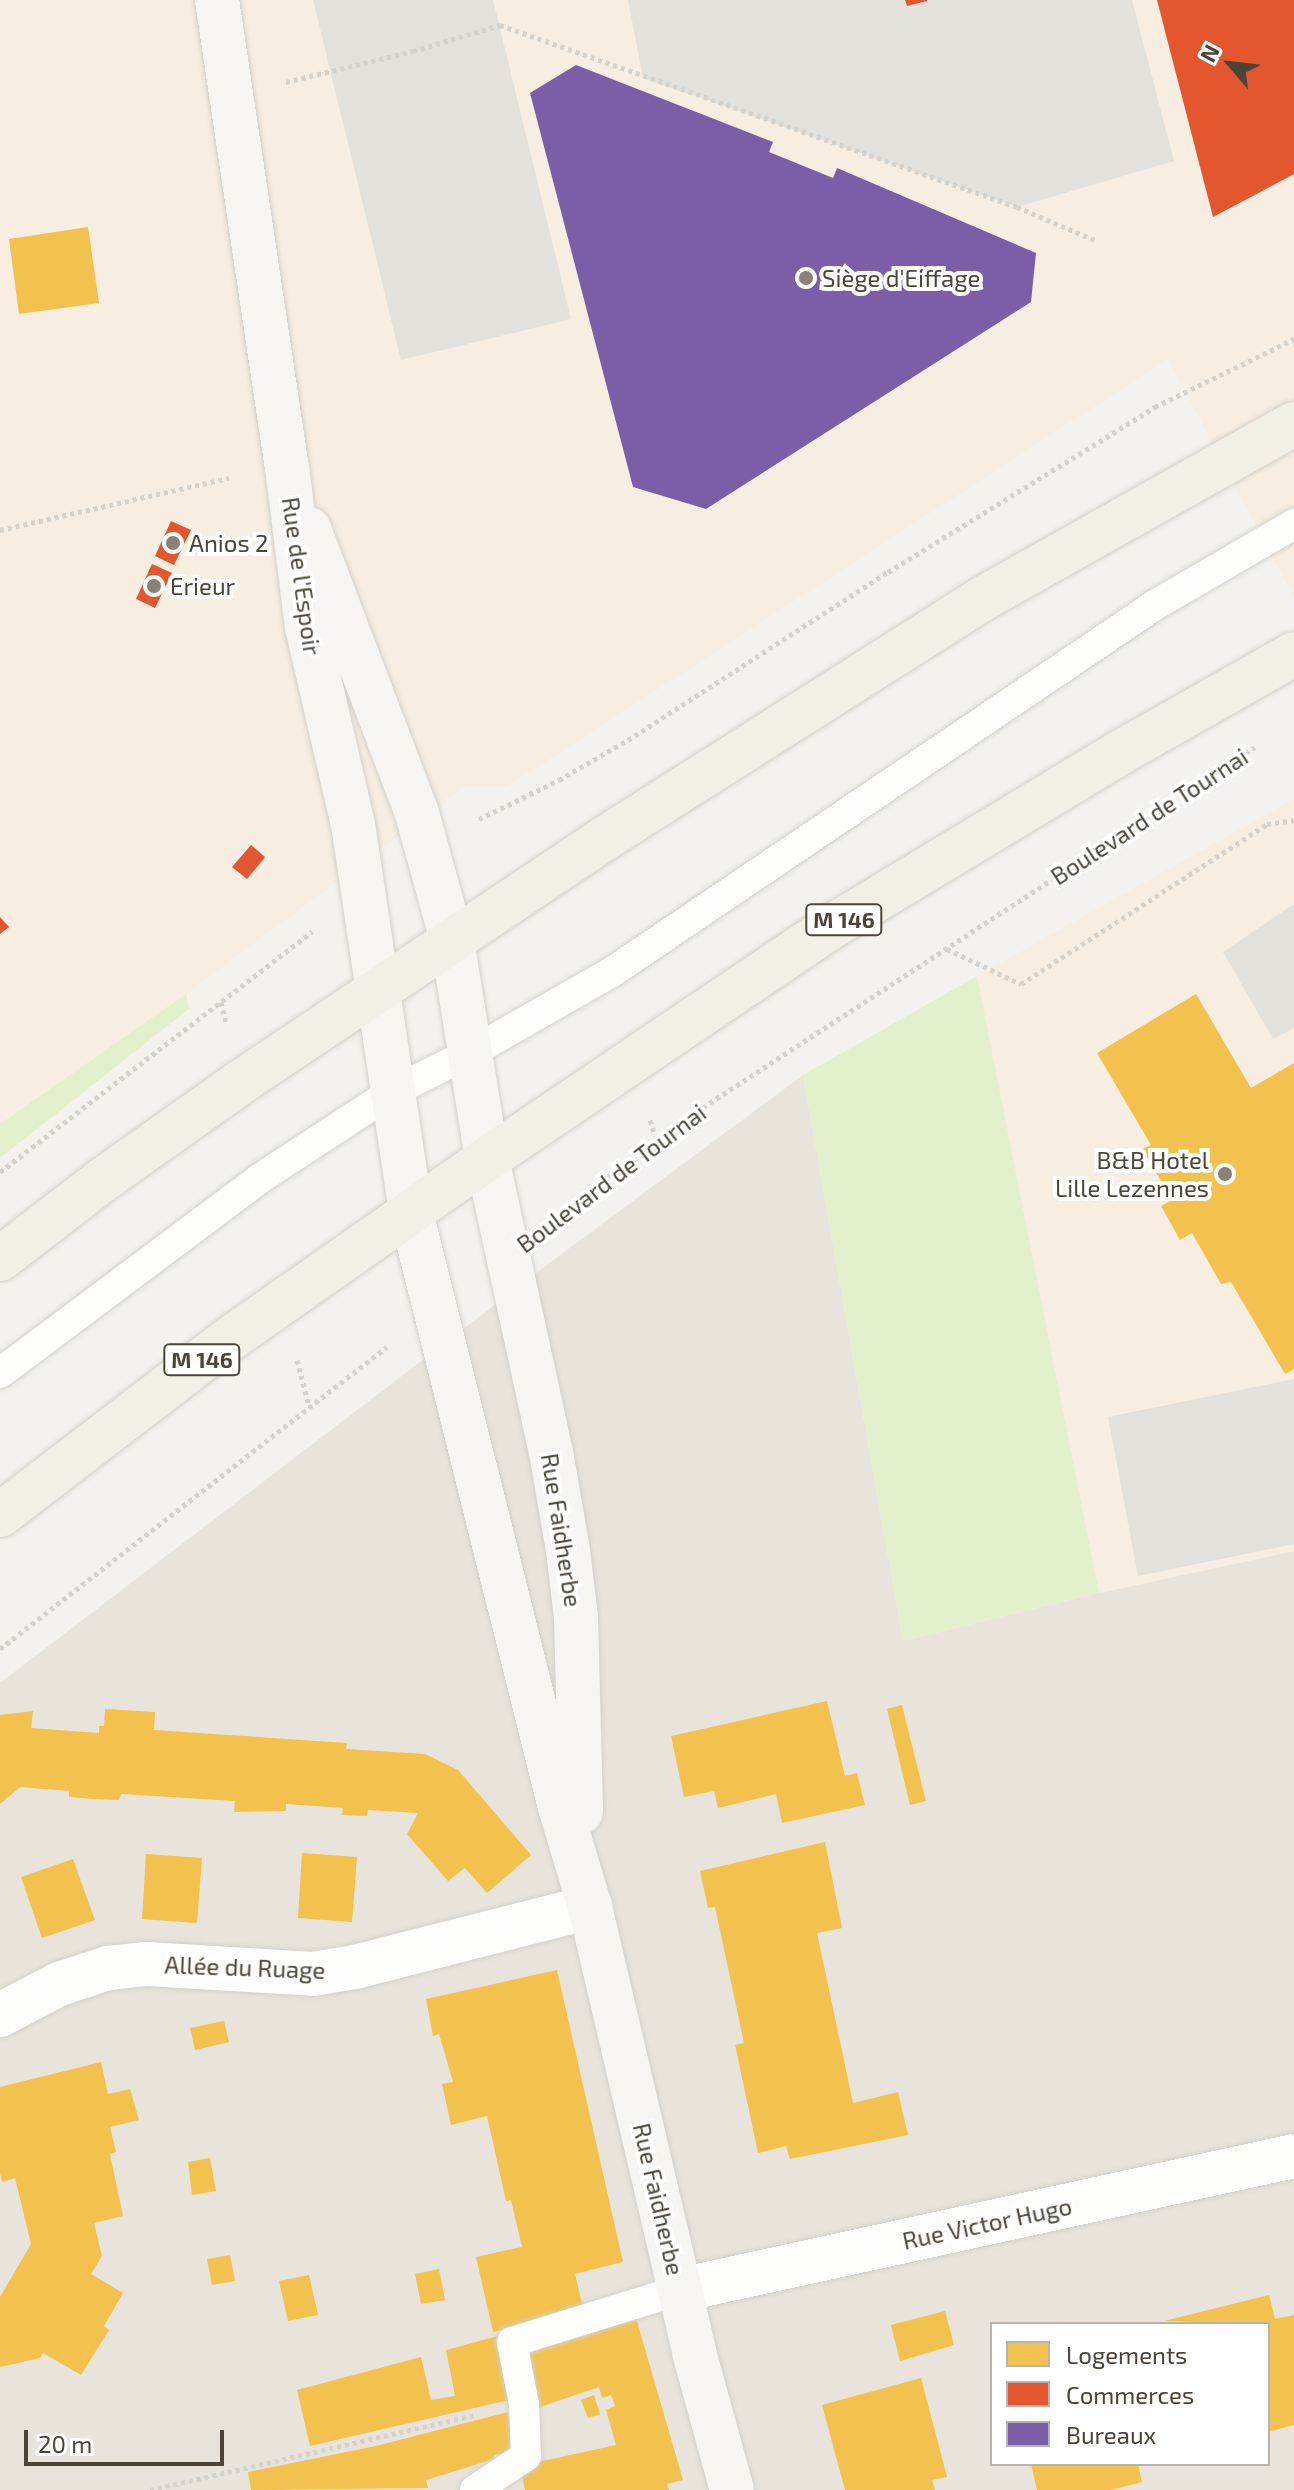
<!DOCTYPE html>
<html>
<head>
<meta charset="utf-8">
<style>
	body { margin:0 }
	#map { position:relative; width:1294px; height:2490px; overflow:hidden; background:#f4f2ee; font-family:"Exo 2",sans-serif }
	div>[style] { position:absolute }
	.residential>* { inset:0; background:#e8e4db }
	.commercial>* { inset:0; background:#f7ede0 }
	.green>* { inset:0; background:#e2f0cc }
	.parking>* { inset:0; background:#e3e1dc }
	.homes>* { inset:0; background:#f2c14e }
	.shops>* { inset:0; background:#e4572e }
	.offices>* { inset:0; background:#7b5ea7 }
	.path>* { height:5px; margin-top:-2.5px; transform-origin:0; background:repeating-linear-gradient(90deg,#d4d2cc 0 4px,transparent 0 8px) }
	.roads { filter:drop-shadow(0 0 2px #d2d0cb) drop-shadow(0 0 2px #d2d0cb) }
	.lane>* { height:30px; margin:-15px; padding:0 15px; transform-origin:15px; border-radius:15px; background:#fdfdfc }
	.street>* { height:44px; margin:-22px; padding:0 22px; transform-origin:22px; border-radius:22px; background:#fdfdfc }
	.secondary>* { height:44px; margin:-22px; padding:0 22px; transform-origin:22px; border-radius:22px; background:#f7f5f1 }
	.primary>* { height:44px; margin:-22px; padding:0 22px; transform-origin:22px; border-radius:22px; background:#f2efe6 }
	.dots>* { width:22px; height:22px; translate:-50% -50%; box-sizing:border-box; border:4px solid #fff; border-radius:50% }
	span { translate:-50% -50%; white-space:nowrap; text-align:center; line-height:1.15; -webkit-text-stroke:8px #fff; paint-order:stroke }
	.shield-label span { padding:2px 6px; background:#fff; border:2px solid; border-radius:6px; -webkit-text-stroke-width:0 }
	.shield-label { font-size:22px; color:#4c4437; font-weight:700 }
	.poi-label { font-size:24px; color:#4c4437 }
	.left { translate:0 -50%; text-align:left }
	.right { translate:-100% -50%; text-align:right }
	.street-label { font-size:24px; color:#4c4437 }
	.legend { position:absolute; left:990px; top:2322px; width:280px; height:144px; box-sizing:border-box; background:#fff; border:2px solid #b7b4af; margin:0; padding:10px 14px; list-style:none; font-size:24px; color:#4c4437 }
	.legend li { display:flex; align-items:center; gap:16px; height:40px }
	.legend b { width:40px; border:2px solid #b7b4af }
	.north { position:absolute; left:1190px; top:24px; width:80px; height:80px; -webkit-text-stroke:6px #fff; paint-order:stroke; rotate:298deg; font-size:22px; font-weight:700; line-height:32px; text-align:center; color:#4c4437 }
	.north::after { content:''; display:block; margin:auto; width:28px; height:36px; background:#4c4437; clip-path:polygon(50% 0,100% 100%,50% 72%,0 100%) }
	.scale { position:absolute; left:24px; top:2430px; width:200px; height:36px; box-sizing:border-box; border:4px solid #4c4437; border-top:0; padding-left:10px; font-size:24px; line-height:28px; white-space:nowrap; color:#4c4437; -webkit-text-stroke:6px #fff; paint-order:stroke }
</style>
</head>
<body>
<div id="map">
	<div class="residential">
		<i style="clip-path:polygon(evenodd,803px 1075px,903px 1641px,1099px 1593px,1294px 1551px,1294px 2490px,0 2490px,0 1683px,556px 1258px,803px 1075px,992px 2324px,1268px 2324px,1268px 2464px,992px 2464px,992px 2324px)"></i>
	</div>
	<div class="commercial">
		<i style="clip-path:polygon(0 0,1294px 0,1294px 597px,1168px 359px,508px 786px,465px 786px,186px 994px,0 1124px)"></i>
		<i style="clip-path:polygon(1294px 799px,1294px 1551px,1099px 1593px,977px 976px)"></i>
	</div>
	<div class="green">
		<i style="clip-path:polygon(977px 976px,1099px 1593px,903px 1641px,803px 1075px)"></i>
		<i style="clip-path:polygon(186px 994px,189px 1009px,0 1158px,0 1124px)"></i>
	</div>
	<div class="parking">
		<i style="clip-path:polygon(313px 0,493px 0,571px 319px,401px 360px)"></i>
		<i style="clip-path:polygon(628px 0,1132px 0,1174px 161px,1017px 207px,643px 78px)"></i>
		<i style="clip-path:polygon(1294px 904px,1294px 1028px,1273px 1039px,1223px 952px)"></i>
		<i style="clip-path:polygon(1294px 1379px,1294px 1544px,1138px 1576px,1108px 1417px)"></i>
	</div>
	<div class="homes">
		<i style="clip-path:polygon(88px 227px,99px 303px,19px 314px,9px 239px)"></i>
		<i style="clip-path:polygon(1196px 994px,1251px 1088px,1294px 1063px,1294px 1369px,1285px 1374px,1231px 1282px,1221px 1284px,1192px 1233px,1180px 1240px,1161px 1206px,1172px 1200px,1142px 1149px,1151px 1145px,1097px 1053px)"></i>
		<i style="clip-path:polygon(827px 1701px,845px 1776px,857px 1773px,865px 1805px,782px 1823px,776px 1794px,718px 1808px,714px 1791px,684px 1797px,671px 1736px)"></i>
		<i style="clip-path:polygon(902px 1705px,926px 1801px,910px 1805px,887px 1709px)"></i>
		<i style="clip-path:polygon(105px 1709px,155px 1712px,154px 1730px,347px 1743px,346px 1749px,425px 1754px,458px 1770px,531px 1855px,487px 1893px,465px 1868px,448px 1881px,407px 1834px,418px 1813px,368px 1810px,367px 1816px,342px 1815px,343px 1808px,286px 1804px,286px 1811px,234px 1812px,235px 1801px,121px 1794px,119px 1800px,94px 1799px,69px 1797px,69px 1791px,20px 1787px,0 1804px,0 1715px,33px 1711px,31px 1728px,99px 1733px,99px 1726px,104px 1726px)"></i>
		<i style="clip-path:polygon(825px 1842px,842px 1928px,817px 1933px,853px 2103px,898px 2092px,908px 2135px,790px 2159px,786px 2146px,758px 2153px,735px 2045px,744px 2043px,715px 1907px,708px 1908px,700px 1871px)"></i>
		<i style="clip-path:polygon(302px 1853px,357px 1857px,352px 1922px,298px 1918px)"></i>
		<i style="clip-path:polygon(146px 1854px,202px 1858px,197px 1923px,142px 1919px)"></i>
		<i style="clip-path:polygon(73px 1859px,95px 1920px,42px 1938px,21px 1877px)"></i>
		<i style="clip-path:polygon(557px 1970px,623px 2262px,575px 2274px,584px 2312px,493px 2332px,476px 2257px,522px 2247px,511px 2200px,506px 2201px,487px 2116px,451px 2125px,442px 2084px,453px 2082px,439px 2034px,433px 2036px,426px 1999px)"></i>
		<i style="clip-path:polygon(224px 2021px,229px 2042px,195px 2050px,190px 2028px)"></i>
		<i style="clip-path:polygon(101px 2062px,108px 2094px,130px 2089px,139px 2120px,110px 2127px,116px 2152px,110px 2154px,123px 2216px,94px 2223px,102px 2256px,91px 2274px,123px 2293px,104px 2326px,109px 2330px,81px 2375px,43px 2353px,40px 2358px,0 2367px,0 2297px,31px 2244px,15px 2178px,2px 2182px,0 2173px,0 2087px)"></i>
		<i style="clip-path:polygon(210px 2158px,216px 2191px,192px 2195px,188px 2162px)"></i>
		<i style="clip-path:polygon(230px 2255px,235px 2281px,212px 2285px,207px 2259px)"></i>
		<i style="clip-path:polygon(439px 2269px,445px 2300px,421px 2304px,415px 2274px)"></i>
		<i style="clip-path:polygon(309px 2275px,318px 2315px,288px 2321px,279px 2281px)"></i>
		<i style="clip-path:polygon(1269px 2295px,1275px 2319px,1294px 2315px,1294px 2425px,1268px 2432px,1268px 2324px,1164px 2321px)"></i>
		<i style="clip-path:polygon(945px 2311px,954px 2345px,900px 2361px,891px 2325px)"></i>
		<i style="clip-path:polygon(636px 2318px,683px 2480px,667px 2484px,669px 2490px,525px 2490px,520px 2466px,616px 2445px,606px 2410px,615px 2406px,611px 2395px,602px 2398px,599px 2387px,540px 2407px,521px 2352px)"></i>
		<i style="clip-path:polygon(498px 2336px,513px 2399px,310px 2446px,297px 2390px,421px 2357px,431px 2400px,455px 2396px,446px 2350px)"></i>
		<i style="clip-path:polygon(921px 2378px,947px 2477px,932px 2480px,935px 2490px,845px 2490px,822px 2405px)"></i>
		<i style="clip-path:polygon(594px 2395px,600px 2414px,588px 2418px,581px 2400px)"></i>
		<i style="clip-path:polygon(508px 2412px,519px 2450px,494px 2455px,494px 2459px,426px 2480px,428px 2488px,251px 2490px,248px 2472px,376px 2446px)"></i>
		<i style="clip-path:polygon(1031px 2464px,1138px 2464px,1142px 2482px,1111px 2490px,1037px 2490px)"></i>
	</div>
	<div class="shops">
		<i style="clip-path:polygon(905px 0,927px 0,927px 1px,907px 6px)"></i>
		<i style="clip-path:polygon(1157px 0,1294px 0,1294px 174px,1213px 217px)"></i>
		<i style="clip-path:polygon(171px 521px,191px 530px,174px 565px,155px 556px)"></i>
		<i style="clip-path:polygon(152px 564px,172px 573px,155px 608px,136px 599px)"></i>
		<i style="clip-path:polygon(251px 845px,265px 857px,247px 879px,232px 867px)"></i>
		<i style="clip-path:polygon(0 917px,9px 927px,0 934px)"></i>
	</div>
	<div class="offices">
		<i style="clip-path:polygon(576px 65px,773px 142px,769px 152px,833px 178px,837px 168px,1036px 253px,1031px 302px,706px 509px,633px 487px,530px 93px)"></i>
	</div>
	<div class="path">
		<i style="left:286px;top:82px;width:131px;rotate:-13.7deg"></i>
		<i style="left:413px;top:51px;width:91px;rotate:-16.6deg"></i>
		<i style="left:500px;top:25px;width:548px;rotate:19.39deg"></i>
		<i style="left:1017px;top:207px;width:87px;rotate:23deg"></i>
		<i style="left:0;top:530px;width:235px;rotate:-12.8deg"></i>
		<i style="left:479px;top:819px;width:89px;rotate:-26deg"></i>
		<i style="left:559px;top:780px;width:80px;rotate:-30.1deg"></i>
		<i style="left:628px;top:740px;width:310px;rotate:-32.9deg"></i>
		<i style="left:888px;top:572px;width:314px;rotate:-31.7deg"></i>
		<i style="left:1155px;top:407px;width:155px;rotate:-26.1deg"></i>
		<i style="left:947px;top:949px;width:82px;rotate:25.3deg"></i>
		<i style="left:1021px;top:984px;width:293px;rotate:-33deg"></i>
		<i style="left:1267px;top:824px;width:27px;rotate:-8deg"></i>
		<i style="left:221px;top:1002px;width:21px;rotate:76deg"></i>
		<i style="left:650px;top:1120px;width:19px;rotate:72deg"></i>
		<i style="left:0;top:1172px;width:394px;rotate:-37.6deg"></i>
		<i style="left:557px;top:1217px;width:127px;rotate:-38.6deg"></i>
		<i style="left:656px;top:1138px;width:715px;rotate:-33.13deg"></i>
		<i style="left:297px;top:1360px;width:48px;rotate:75.4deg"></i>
		<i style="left:0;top:1649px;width:491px;rotate:-38deg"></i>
		<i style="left:150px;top:2490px;width:335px;rotate:-13deg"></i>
	</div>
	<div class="roads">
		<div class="lane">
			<i style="left:0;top:1373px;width:324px;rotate:-36.8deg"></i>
			<i style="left:259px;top:1179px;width:159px;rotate:-33.2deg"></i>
			<i style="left:392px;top:1092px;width:87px;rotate:-26.6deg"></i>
			<i style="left:470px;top:1053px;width:163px;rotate:-29.7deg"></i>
			<i style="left:612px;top:972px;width:655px;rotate:-34.05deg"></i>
			<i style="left:1155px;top:605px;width:161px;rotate:-30.2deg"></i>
			<i style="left:475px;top:2490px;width:61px;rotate:-33.7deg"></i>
			<i style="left:526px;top:2456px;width:52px;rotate:-92.2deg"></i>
			<i style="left:524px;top:2404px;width:63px;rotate:-101deg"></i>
			<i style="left:512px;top:2342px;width:176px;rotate:-17.2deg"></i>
		</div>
		<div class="street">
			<i style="left:0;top:2015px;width:67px;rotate:-27.7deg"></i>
			<i style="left:59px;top:1984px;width:52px;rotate:-18.1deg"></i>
			<i style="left:108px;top:1968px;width:39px;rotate:-6deg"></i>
			<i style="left:147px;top:1964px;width:166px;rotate:3.4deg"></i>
			<i style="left:313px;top:1974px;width:43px;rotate:-9.5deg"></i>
			<i style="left:355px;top:1967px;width:243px;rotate:-14.3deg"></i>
			<i style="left:680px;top:2290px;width:628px;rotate:-12.31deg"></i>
		</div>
		<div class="secondary">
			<i style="left:217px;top:0;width:472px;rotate:81.5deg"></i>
			<i style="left:287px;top:467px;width:161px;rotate:82.9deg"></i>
			<i style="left:307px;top:627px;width:202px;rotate:76.9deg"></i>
			<i style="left:353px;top:824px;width:393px;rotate:81.5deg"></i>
			<i style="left:411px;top:1213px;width:612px;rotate:75.92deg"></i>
			<i style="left:560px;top:1807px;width:104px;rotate:73.3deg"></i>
			<i style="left:590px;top:1907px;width:457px;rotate:76.8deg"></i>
			<i style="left:694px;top:2352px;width:143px;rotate:74.6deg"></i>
			<i style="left:309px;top:529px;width:301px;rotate:69.2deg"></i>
			<i style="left:416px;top:810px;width:135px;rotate:74.5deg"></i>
			<i style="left:452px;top:940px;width:222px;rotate:80.9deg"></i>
			<i style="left:487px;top:1159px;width:300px;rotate:77.7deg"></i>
			<i style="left:551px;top:1452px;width:99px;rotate:80.2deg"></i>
			<i style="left:568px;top:1550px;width:67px;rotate:83.2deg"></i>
			<i style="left:576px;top:1617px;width:195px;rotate:88.5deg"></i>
		</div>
		<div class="primary">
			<i style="left:0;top:1259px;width:131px;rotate:-37.6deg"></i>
			<i style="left:104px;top:1179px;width:164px;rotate:-35.3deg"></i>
			<i style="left:238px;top:1084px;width:444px;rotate:-33.8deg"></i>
			<i style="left:607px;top:837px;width:444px;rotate:-32.4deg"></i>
			<i style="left:982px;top:599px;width:358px;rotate:-29.3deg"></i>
			<i style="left:0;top:1515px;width:291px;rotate:-37.5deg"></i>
			<i style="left:231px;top:1338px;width:312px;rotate:-35deg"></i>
			<i style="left:487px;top:1159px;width:421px;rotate:-34deg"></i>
			<i style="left:836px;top:924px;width:333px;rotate:-31.1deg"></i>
			<i style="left:1121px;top:752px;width:199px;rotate:-29.5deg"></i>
		</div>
	</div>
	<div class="dots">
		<i style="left:806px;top:278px;background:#878177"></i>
		<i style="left:173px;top:543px;background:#878177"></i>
		<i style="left:154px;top:586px;background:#878177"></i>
		<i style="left:1225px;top:1174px;background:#878177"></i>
	</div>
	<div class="shield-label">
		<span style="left:844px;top:920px">M 146</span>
		<span style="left:202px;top:1360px">M 146</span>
	</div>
	<div class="poi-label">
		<span class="left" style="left:822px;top:278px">Siège d'Eiffage</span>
		<span class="left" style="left:189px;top:543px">Anios 2</span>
		<span class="left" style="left:170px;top:586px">Erieur</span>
		<span class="right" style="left:1209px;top:1174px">B&amp;B Hotel<br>Lille Lezennes</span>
	</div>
	<div class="street-label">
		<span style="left:302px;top:576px;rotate:82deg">Rue de l'Espoir</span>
		<span style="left:1149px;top:816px;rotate:-33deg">Boulevard de Tournai</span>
		<span style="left:611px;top:1178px;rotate:-37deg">Boulevard de Tournai</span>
		<span style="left:562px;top:1530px;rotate:81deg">Rue Faidherbe</span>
		<span style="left:245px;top:1967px;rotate:2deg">Allée du Ruage</span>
		<span style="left:659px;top:2199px;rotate:77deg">Rue Faidherbe</span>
		<span style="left:987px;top:2223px;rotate:-12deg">Rue Victor Hugo</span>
	</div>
	<ul class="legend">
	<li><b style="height:22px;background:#f2c14e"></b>Logements</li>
	<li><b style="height:22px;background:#e4572e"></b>Commerces</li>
	<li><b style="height:22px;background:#7b5ea7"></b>Bureaux</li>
	</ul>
	<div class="north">N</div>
	<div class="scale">20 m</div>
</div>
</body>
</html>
